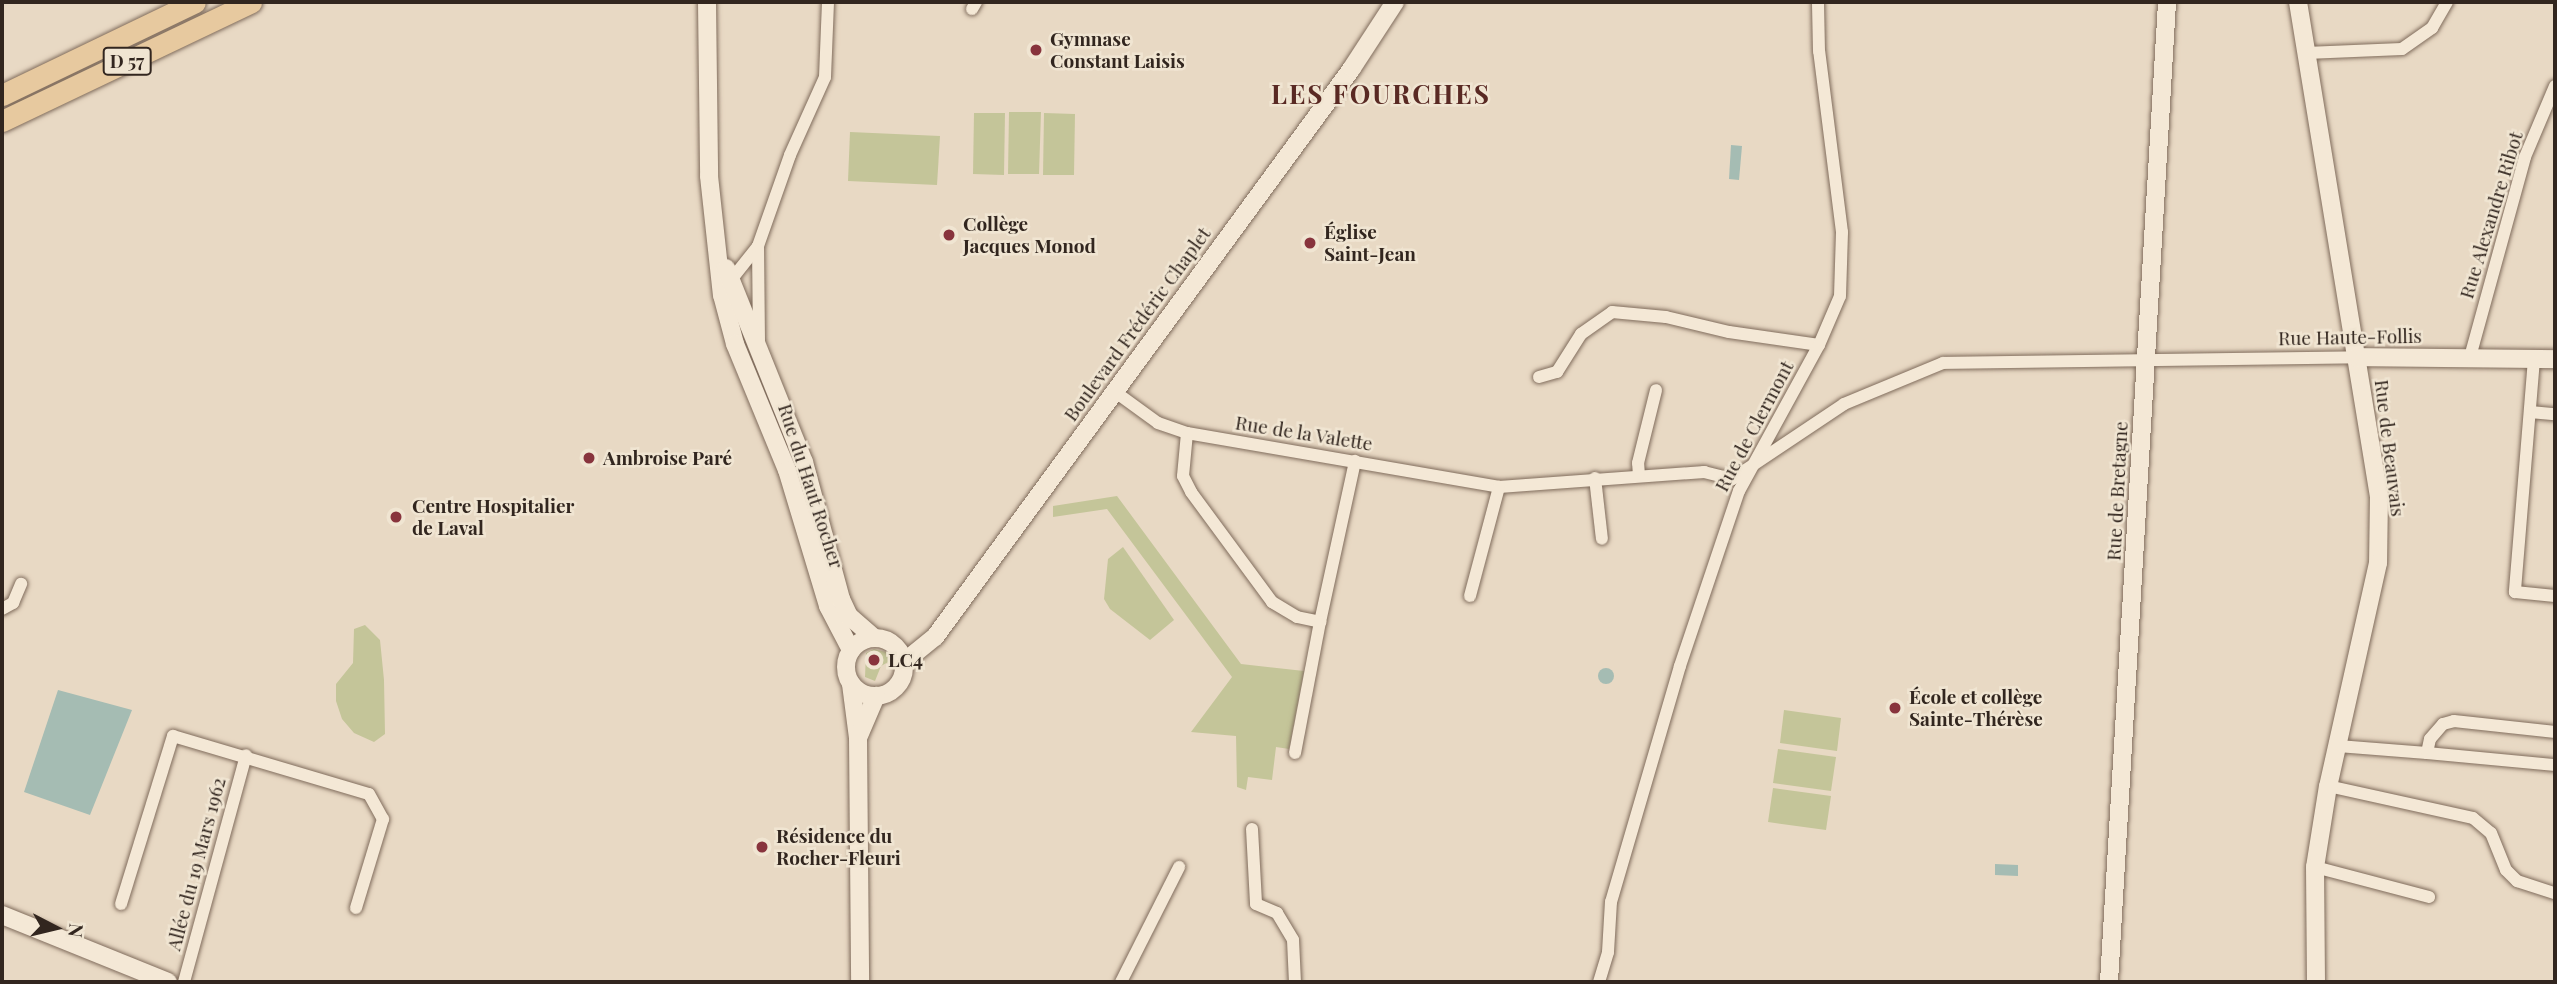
<!DOCTYPE html>
<html>
<head>
<meta charset="utf-8">
<style>
	body { margin:0 }
	#map { position:relative; width:2557px; height:984px; overflow:hidden; background:#e8d9c4; font-family:"Playfair Display",serif }
	div>[style] { position:absolute }
	.green>* { inset:0; background:#c4c599 }
	.water>* { inset:0; background:#a5bcb3 }
	.round { border-radius:50% }
	.roads { filter:drop-shadow(0 0 2px #806c5c) drop-shadow(0 0 2px #806c5c) }
	.street>* { height:12px; margin:-6px; padding:0 6px; transform-origin:6px; border-radius:6px; background:#f4e8d6 }
	.secondary>* { height:18px; margin:-9px; padding:0 9px; transform-origin:9px; border-radius:9px; background:#f4e8d6 }
	.secondary>.ring { margin:-9px; padding:0; box-sizing:content-box; background:none; border:18px solid #f4e8d6; border-radius:50% }
	.primary>* { height:21px; margin:-10.5px; padding:0 10.5px; transform-origin:10.5px; border-radius:10.5px; background:#e7c99f }
	.dots>* { width:19px; height:19px; translate:-50% -50%; box-sizing:border-box; border:4px solid #f0e5d2; border-radius:50% }
	span { translate:-50% -50%; white-space:nowrap; text-align:center; line-height:1.15; -webkit-text-stroke:5px #f0e5d2; paint-order:stroke }
	.shield-label span { padding:2px 5px; background:#f0e5d2; border:2px solid; border-radius:5px; -webkit-text-stroke-width:0 }
	.shield-label { font-size:18px; color:#32261f; font-weight:700 }
	.poi-label { font-size:19px; color:#32261f; font-weight:700 }
	.left { translate:0 -50%; text-align:left }
	.street-label { font-size:19px; color:#32261f }
	.district-label { font-size:26px; color:#592923; font-weight:700; letter-spacing:2px }
	.frame { position:absolute; inset:0; border:4px solid #32261f; pointer-events:none }
	.north { position:absolute; left:21px; top:893px; width:70px; height:70px; -webkit-text-stroke:5px #f0e5d2; paint-order:stroke; rotate:97deg; font-size:19px; font-weight:700; line-height:28px; text-align:center; color:#32261f }
	.north::after { content:''; display:block; margin:auto; width:24px; height:32px; background:#32261f; clip-path:polygon(50% 0,100% 100%,50% 72%,0 100%) }
</style>
</head>
<body>
<div id="map">
	<div class="green">
		<i style="clip-path:polygon(1009px 112px,1041px 112px,1039px 174px,1008px 174px)"></i>
		<i style="clip-path:polygon(974px 113px,1005px 113px,1004px 175px,973px 174px)"></i>
		<i style="clip-path:polygon(1044px 113px,1075px 114px,1074px 175px,1043px 175px)"></i>
		<i style="clip-path:polygon(850px 132px,940px 136px,937px 185px,848px 181px)"></i>
		<i style="clip-path:polygon(1117px 496px,1241px 664px,1304px 671px,1289px 749px,1276px 747px,1272px 780px,1248px 777px,1246px 790px,1237px 787px,1236px 736px,1191px 732px,1232px 677px,1107px 509px,1053px 517px,1053px 506px)"></i>
		<i style="clip-path:polygon(1123px 547px,1174px 620px,1150px 640px,1110px 609px,1104px 599px,1108px 559px)"></i>
		<i style="clip-path:polygon(365px 625px,380px 640px,384px 680px,385px 734px,374px 742px,354px 733px,342px 719px,336px 701px,336px 684px,353px 663px,354px 629px)"></i>
		<i style="clip-path:polygon(874px 649px,886px 652px,892px 660px,881px 666px,875px 681px,865px 677px,866px 653px)"></i>
		<i style="clip-path:polygon(1784px 710px,1841px 718px,1837px 751px,1780px 743px)"></i>
		<i style="clip-path:polygon(1778px 749px,1836px 757px,1831px 791px,1773px 783px)"></i>
		<i style="clip-path:polygon(1773px 788px,1831px 796px,1826px 830px,1768px 822px)"></i>
	</div>
	<div class="water">
		<i style="clip-path:polygon(1731px 145px,1742px 146px,1739px 180px,1729px 179px)"></i>
		<i class="round" style="left:1598px;top:668px;width:16px;height:16px"></i>
		<i style="clip-path:polygon(58px 690px,132px 710px,90px 815px,24px 792px)"></i>
		<i style="clip-path:polygon(1995px 864px,2018px 865px,2018px 876px,1995px 875px)"></i>
	</div>
	<div class="roads">
		<div class="street">
			<i style="left:972px;top:9px;width:8px;rotate:-60deg"></i>
			<i style="left:2306px;top:53px;width:96px;rotate:-2.4deg"></i>
			<i style="left:2402px;top:49px;width:37px;rotate:-35deg"></i>
			<i style="left:2432px;top:28px;width:30px;rotate:-60deg"></i>
			<i style="left:727px;top:285px;width:50px;rotate:-51.5deg"></i>
			<i style="left:759px;top:341px;width:95px;rotate:-90.6deg"></i>
			<i style="left:758px;top:246px;width:96px;rotate:-70.6deg"></i>
			<i style="left:790px;top:155px;width:85px;rotate:-65.8deg"></i>
			<i style="left:825px;top:77px;width:75px;rotate:-87.7deg"></i>
			<i style="left:2470px;top:357px;width:207px;rotate:-74.6deg"></i>
			<i style="left:2525px;top:157px;width:77px;rotate:-67.1deg"></i>
			<i style="left:2534px;top:359px;width:234px;rotate:94.7deg"></i>
			<i style="left:2515px;top:592px;width:40px;rotate:5.7deg"></i>
			<i style="left:1539px;top:377px;width:19px;rotate:-16deg"></i>
			<i style="left:1557px;top:372px;width:45px;rotate:-57.7deg"></i>
			<i style="left:1581px;top:334px;width:38px;rotate:-35deg"></i>
			<i style="left:1612px;top:312px;width:54px;rotate:5.3deg"></i>
			<i style="left:1666px;top:317px;width:65px;rotate:13.4deg"></i>
			<i style="left:1729px;top:332px;width:91px;rotate:8.2deg"></i>
			<i style="left:1114px;top:391px;width:54px;rotate:36deg"></i>
			<i style="left:1158px;top:423px;width:31px;rotate:19deg"></i>
			<i style="left:1187px;top:433px;width:317px;rotate:9.8deg"></i>
			<i style="left:1499px;top:487px;width:206px;rotate:-4.2deg"></i>
			<i style="left:1704px;top:472px;width:29px;rotate:14deg"></i>
			<i style="left:1732px;top:479px;width:135px;rotate:-33.8deg"></i>
			<i style="left:1844px;top:404px;width:107px;rotate:-22.5deg"></i>
			<i style="left:1943px;top:363px;width:413px;rotate:-0.8deg"></i>
			<i style="left:2530px;top:412px;width:25px;rotate:5deg"></i>
			<i style="left:1187px;top:433px;width:43px;rotate:95.3deg"></i>
			<i style="left:1183px;top:476px;width:18px;rotate:63deg"></i>
			<i style="left:1191px;top:492px;width:137px;rotate:53.6deg"></i>
			<i style="left:1272px;top:602px;width:29px;rotate:31deg"></i>
			<i style="left:1297px;top:617px;width:24px;rotate:12deg"></i>
			<i style="left:1320px;top:622px;width:165px;rotate:-77.7deg"></i>
			<i style="left:1639px;top:476px;width:13px;rotate:-94deg"></i>
			<i style="left:1638px;top:463px;width:75px;rotate:-76.1deg"></i>
			<i style="left:1595px;top:478px;width:61px;rotate:83.5deg"></i>
			<i style="left:1470px;top:596px;width:113px;rotate:-75.1deg"></i>
			<i style="left:2px;top:609px;width:13px;rotate:-29deg"></i>
			<i style="left:13px;top:603px;width:21px;rotate:-67deg"></i>
			<i style="left:2338px;top:746px;width:89px;rotate:4.5deg"></i>
			<i style="left:2427px;top:753px;width:14px;rotate:-78deg"></i>
			<i style="left:2430px;top:739px;width:20px;rotate:-49deg"></i>
			<i style="left:2443px;top:724px;width:11px;rotate:-15deg"></i>
			<i style="left:2454px;top:721px;width:102px;rotate:6.2deg"></i>
			<i style="left:1295px;top:753px;width:133px;rotate:-79.2deg"></i>
			<i style="left:2427px;top:753px;width:129px;rotate:5.4deg"></i>
			<i style="left:2328px;top:786px;width:148px;rotate:12.4deg"></i>
			<i style="left:2473px;top:818px;width:23px;rotate:40deg"></i>
			<i style="left:2491px;top:833px;width:40px;rotate:68deg"></i>
			<i style="left:2506px;top:870px;width:16px;rotate:45deg"></i>
			<i style="left:2517px;top:881px;width:40px;rotate:18deg"></i>
			<i style="left:1252px;top:829px;width:75px;rotate:86.9deg"></i>
			<i style="left:1256px;top:904px;width:23px;rotate:23deg"></i>
			<i style="left:1277px;top:913px;width:31px;rotate:59deg"></i>
			<i style="left:1293px;top:940px;width:42px;rotate:87.3deg"></i>
			<i style="left:2315px;top:867px;width:118px;rotate:14.7deg"></i>
			<i style="left:121px;top:904px;width:176px;rotate:-72.8deg"></i>
			<i style="left:173px;top:736px;width:204px;rotate:16.5deg"></i>
			<i style="left:369px;top:794px;width:29px;rotate:61deg"></i>
			<i style="left:383px;top:819px;width:93px;rotate:106.9deg"></i>
			<i style="left:184px;top:982px;width:235px;rotate:-74.7deg"></i>
			<i style="left:1121px;top:982px;width:129px;rotate:-63.2deg"></i>
			<i style="left:1599px;top:982px;width:31px;rotate:-73deg"></i>
			<i style="left:1608px;top:952px;width:50px;rotate:-86.6deg"></i>
			<i style="left:1611px;top:902px;width:246px;rotate:-73.7deg"></i>
			<i style="left:1680px;top:666px;width:185px;rotate:-71.4deg"></i>
			<i style="left:1739px;top:491px;width:166px;rotate:-61.3deg"></i>
			<i style="left:1819px;top:345px;width:53px;rotate:-66.8deg"></i>
			<i style="left:1840px;top:296px;width:64px;rotate:-88.2deg"></i>
			<i style="left:1842px;top:232px;width:182px;rotate:-97.2deg"></i>
			<i style="left:1819px;top:51px;width:49px;rotate:-91.2deg"></i>
		</div>
		<div class="secondary">
			<i style="left:707px;top:2px;width:174px;rotate:89.3deg"></i>
			<i style="left:709px;top:176px;width:120px;rotate:83.8deg"></i>
			<i style="left:722px;top:295px;width:51px;rotate:75.1deg"></i>
			<i style="left:735px;top:344px;width:136px;rotate:67.6deg"></i>
			<i style="left:787px;top:470px;width:142px;rotate:73.2deg"></i>
			<i style="left:828px;top:606px;width:50px;rotate:62.4deg"></i>
			<i style="left:2298px;top:2px;width:500px;rotate:80.7deg"></i>
			<i style="left:2379px;top:495px;width:68px;rotate:90.8deg"></i>
			<i style="left:2378px;top:563px;width:229px;rotate:102.6deg"></i>
			<i style="left:2328px;top:786px;width:82px;rotate:99.1deg"></i>
			<i style="left:2315px;top:867px;width:115px;rotate:89.5deg"></i>
			<i style="left:726px;top:268px;width:209px;rotate:68.1deg"></i>
			<i style="left:804px;top:462px;width:142px;rotate:74.9deg"></i>
			<i style="left:841px;top:599px;width:19px;rotate:65deg"></i>
			<i style="left:849px;top:616px;width:32px;rotate:41deg"></i>
			<i style="left:2356px;top:357px;width:199px;rotate:0.6deg"></i>
			<i class="ring" style="left:846px;top:638px;width:40px;height:40px"></i>
			<i style="left:904px;top:662px;width:40px;rotate:-39deg"></i>
			<i style="left:935px;top:637px;width:705px;rotate:-53.76deg"></i>
			<i style="left:1352px;top:68px;width:79px;rotate:-56.9deg"></i>
			<i style="left:851px;top:684px;width:54px;rotate:82.6deg"></i>
			<i style="left:858px;top:738px;width:244px;rotate:89.5deg"></i>
			<i style="left:858px;top:738px;width:46px;rotate:-66.8deg"></i>
			<i style="left:2px;top:915px;width:179px;rotate:22deg"></i>
			<i style="left:2109px;top:982px;width:982px;rotate:-86.61deg"></i>
		</div>
		<div class="primary">
			<i style="left:2px;top:95px;width:214px;rotate:-25.7deg"></i>
			<i style="left:2px;top:121px;width:276px;rotate:-25.5deg"></i>
		</div>
	</div>
	<div class="dots">
		<i style="left:1036px;top:50px;background:#88343d"></i>
		<i style="left:949px;top:235px;background:#88343d"></i>
		<i style="left:1310px;top:243px;background:#88343d"></i>
		<i style="left:589px;top:458px;background:#88343d"></i>
		<i style="left:396px;top:517px;background:#88343d"></i>
		<i style="left:874px;top:660px;background:#88343d"></i>
		<i style="left:1895px;top:708px;background:#88343d"></i>
		<i style="left:762px;top:847px;background:#88343d"></i>
	</div>
	<div class="shield-label">
		<span style="left:127px;top:61px">D 57</span>
	</div>
	<div class="poi-label">
		<span class="left" style="left:1050px;top:50px">Gymnase<br>Constant Laisis</span>
		<span class="left" style="left:963px;top:235px">Collège<br>Jacques Monod</span>
		<span class="left" style="left:1324px;top:243px">Église<br>Saint-Jean</span>
		<span class="left" style="left:603px;top:458px">Ambroise Paré</span>
		<span class="left" style="left:412px;top:517px">Centre Hospitalier<br>de Laval</span>
		<span class="left" style="left:888px;top:660px">LC4</span>
		<span class="left" style="left:1909px;top:708px">École et collège<br>Sainte-Thérèse</span>
		<span class="left" style="left:776px;top:847px">Résidence du<br>Rocher-Fleuri</span>
	</div>
	<div class="street-label">
		<span style="left:2491px;top:215px;rotate:-73deg">Rue Alexandre Ribot</span>
		<span style="left:1137px;top:324px;rotate:-54deg">Boulevard Frédéric Chaplet</span>
		<span style="left:2350px;top:337px;rotate:-1deg">Rue Haute-Follis</span>
		<span style="left:1754px;top:426px;rotate:-62deg">Rue de Clermont</span>
		<span style="left:1304px;top:433px;rotate:9deg">Rue de la Valette</span>
		<span style="left:2390px;top:448px;rotate:83deg">Rue de Beauvais</span>
		<span style="left:811px;top:486px;rotate:72deg">Rue du Haut Rocher</span>
		<span style="left:2117px;top:491px;rotate:-87deg">Rue de Bretagne</span>
		<span style="left:196px;top:864px;rotate:-75deg">Allée du 19 Mars 1962</span>
	</div>
	<div class="district-label">
		<span style="left:1381px;top:94px">LES FOURCHES</span>
	</div>
	<div class="frame"></div>
	<div class="north">N</div>
</div>
</body>
</html>
